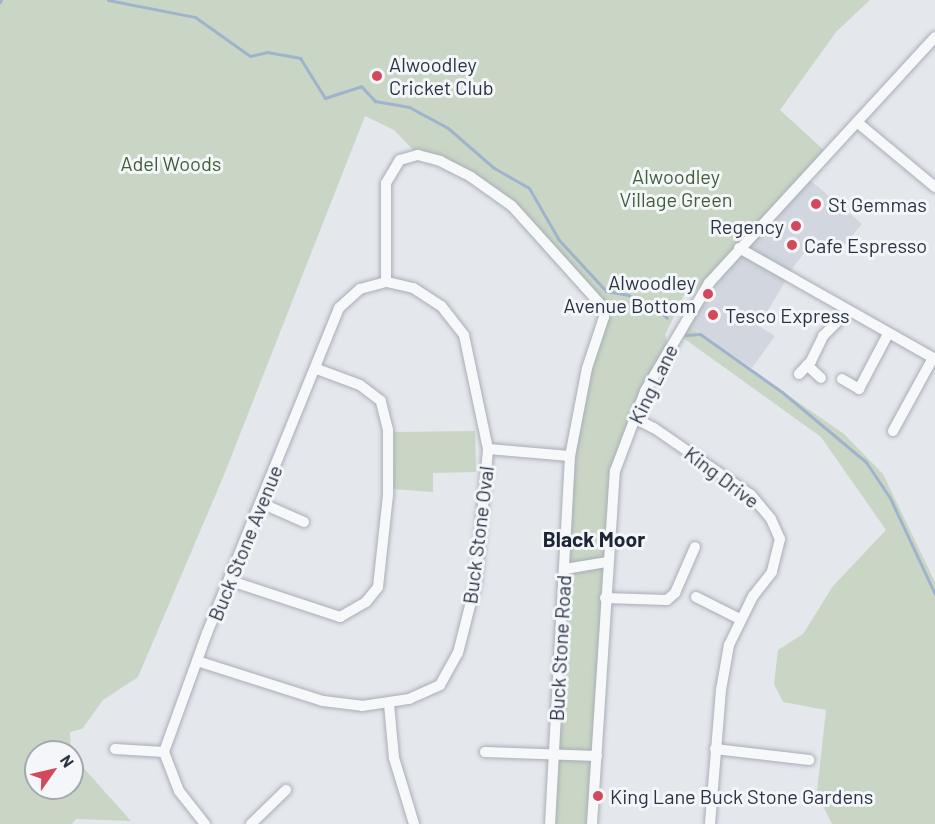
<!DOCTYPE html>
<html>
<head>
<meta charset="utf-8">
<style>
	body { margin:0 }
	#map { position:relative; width:935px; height:824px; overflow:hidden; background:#e4e7ec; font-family:Barlow,sans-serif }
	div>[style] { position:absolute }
	.built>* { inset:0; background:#d2d6de }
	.green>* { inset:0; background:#c9d6c5 }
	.stream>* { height:3px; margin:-1.5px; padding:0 1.5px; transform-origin:1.5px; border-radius:1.5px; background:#9fb4cc }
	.roads { filter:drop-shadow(0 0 2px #a9aeb7) drop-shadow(0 0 2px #a9aeb7) }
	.minor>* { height:10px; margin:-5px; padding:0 5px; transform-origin:5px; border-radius:5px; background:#f7f8fa }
	.dots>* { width:16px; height:16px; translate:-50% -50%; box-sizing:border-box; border:3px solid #f4f6f9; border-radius:50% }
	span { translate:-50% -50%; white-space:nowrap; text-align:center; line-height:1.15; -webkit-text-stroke:6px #f4f6f9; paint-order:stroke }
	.poi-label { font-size:20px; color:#2b3445 }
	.left { translate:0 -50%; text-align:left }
	.right { translate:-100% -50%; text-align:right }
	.park-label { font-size:20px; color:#3f6138 }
	.street-label { font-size:20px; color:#2b3445 }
	.neighbourhood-label { font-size:21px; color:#1d2536; font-weight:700 }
	.north { position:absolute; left:24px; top:740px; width:60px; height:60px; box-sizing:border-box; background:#f4f6f9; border:2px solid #a4a8b1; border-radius:50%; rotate:56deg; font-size:16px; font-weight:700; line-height:24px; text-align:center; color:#2b3445 }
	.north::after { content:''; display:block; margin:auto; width:21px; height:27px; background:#d1495b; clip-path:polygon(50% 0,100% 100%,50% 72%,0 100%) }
</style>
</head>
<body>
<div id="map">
	<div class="built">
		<i style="clip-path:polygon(810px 180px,862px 224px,838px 252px,816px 238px,794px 266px,759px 326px,775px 336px,752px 368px,688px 326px,723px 275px)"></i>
	</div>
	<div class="green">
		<i style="clip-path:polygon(0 0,870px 0,836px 32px,780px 110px,827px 153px,768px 211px,697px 290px,686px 291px,665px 335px,669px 348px,615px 471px,592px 824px,550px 824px,570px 456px,603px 307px,512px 206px,471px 177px,418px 155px,394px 130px,365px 116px,224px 475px,138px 677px,103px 700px,82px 729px,70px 732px,71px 752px,36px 752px,36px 788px,72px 788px,72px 755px,131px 821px,76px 819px,72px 824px,0 824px)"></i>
		<i style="clip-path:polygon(688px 326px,844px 434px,883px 474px,935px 582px,935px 824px,832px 824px,820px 800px,816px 800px,826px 710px,783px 702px,774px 684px,778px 650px,803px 634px,833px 586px,886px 530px,821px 437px,682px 337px)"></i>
		<i style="clip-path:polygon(475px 431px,476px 472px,433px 473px,433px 492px,393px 489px,394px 432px)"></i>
	</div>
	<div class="stream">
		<i style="left:108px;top:0;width:89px;rotate:11.1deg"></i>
		<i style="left:195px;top:17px;width:67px;rotate:35.3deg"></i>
		<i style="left:250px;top:56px;width:17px;rotate:-13deg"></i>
		<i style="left:267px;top:52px;width:34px;rotate:10deg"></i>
		<i style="left:300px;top:58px;width:47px;rotate:58deg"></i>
		<i style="left:325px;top:98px;width:38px;rotate:-18deg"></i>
		<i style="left:361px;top:86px;width:21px;rotate:47deg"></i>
		<i style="left:375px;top:101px;width:35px;rotate:10deg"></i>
		<i style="left:409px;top:107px;width:44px;rotate:28.3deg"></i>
		<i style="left:448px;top:128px;width:61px;rotate:41deg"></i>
		<i style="left:494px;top:168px;width:40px;rotate:29.7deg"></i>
		<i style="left:529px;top:188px;width:60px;rotate:60deg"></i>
		<i style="left:559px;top:240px;width:69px;rotate:47.3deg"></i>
		<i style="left:606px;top:291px;width:22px;rotate:10deg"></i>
		<i style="left:628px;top:295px;width:32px;rotate:26deg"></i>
		<i style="left:657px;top:309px;width:13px;rotate:42deg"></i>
		<i style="left:0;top:2px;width:2px;rotate:-63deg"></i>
		<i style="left:686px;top:335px;width:14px;rotate:-4deg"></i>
		<i style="left:700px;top:334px;width:100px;rotate:35.3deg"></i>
		<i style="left:782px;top:392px;width:109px;rotate:39.8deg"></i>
		<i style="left:866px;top:462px;width:43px;rotate:56.3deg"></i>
		<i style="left:890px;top:498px;width:106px;rotate:64.9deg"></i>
	</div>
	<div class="roads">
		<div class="minor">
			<i style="left:857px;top:122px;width:102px;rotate:39.8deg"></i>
			<i style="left:739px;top:248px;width:225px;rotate:29.5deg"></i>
			<i style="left:386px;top:282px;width:99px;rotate:-90deg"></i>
			<i style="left:386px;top:183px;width:27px;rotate:-59deg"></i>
			<i style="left:400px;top:160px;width:19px;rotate:-16deg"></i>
			<i style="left:418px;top:155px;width:23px;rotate:15deg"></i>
			<i style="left:440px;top:161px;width:35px;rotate:27deg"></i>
			<i style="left:471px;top:177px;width:50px;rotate:35.3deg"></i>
			<i style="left:512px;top:206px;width:136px;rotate:48deg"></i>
			<i style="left:603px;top:307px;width:10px;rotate:84deg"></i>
			<i style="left:604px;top:317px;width:54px;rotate:108.4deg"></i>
			<i style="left:587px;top:368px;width:90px;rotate:100.9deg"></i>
			<i style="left:570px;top:456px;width:369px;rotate:93.1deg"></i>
			<i style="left:807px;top:365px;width:19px;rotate:43deg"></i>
			<i style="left:799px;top:374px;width:18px;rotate:-47deg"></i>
			<i style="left:811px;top:361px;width:28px;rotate:-64deg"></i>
			<i style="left:823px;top:336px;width:35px;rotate:-45deg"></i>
			<i style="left:842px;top:379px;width:20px;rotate:30deg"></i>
			<i style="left:859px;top:389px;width:62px;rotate:-62.2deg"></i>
			<i style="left:634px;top:418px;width:22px;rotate:27deg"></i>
			<i style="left:654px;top:428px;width:118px;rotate:34.6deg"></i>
			<i style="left:751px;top:495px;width:31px;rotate:50deg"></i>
			<i style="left:771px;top:519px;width:22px;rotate:66deg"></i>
			<i style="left:780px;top:539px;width:34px;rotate:104deg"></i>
			<i style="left:772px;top:572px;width:31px;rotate:128deg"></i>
			<i style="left:753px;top:596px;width:55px;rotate:116.1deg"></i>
			<i style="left:729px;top:645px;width:46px;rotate:100.1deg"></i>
			<i style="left:721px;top:690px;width:134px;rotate:94.7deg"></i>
			<i style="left:893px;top:431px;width:83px;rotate:-61.3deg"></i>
			<i style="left:488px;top:449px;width:82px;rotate:4.9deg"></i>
			<i style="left:261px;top:503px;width:47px;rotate:23.8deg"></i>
			<i style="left:565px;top:569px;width:43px;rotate:-9.5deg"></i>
			<i style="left:231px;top:581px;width:115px;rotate:18.3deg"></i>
			<i style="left:340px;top:617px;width:30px;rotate:-30deg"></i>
			<i style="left:366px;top:602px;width:19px;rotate:-51deg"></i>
			<i style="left:378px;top:587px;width:93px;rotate:-83.8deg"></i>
			<i style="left:388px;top:495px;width:65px;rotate:-90deg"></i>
			<i style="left:388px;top:430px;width:30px;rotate:-104deg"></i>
			<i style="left:381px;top:401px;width:26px;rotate:-143deg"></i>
			<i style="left:360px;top:385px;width:46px;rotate:-159.6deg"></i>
			<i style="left:696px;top:597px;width:49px;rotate:26.6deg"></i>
			<i style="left:605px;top:598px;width:62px;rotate:1.8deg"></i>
			<i style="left:667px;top:600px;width:11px;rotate:-41deg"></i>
			<i style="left:675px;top:593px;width:50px;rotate:-66.5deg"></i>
			<i style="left:197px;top:661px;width:132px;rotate:17.6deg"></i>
			<i style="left:323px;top:701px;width:39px;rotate:7deg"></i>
			<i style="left:362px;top:706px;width:48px;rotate:-8.5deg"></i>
			<i style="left:409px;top:699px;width:34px;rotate:-24deg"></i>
			<i style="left:440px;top:685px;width:37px;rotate:-61deg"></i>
			<i style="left:458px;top:653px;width:73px;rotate:-75.8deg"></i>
			<i style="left:476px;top:582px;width:134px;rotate:-84.8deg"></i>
			<i style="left:488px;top:449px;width:116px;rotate:-101.9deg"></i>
			<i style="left:464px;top:335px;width:37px;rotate:-128deg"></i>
			<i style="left:441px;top:306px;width:33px;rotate:-147deg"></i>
			<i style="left:413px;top:288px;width:28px;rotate:-167deg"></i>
			<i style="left:386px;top:282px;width:27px;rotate:165deg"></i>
			<i style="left:360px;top:289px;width:28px;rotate:138deg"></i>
			<i style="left:339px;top:308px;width:351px;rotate:112.1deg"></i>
			<i style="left:207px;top:633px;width:127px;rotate:109.9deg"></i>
			<i style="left:164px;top:752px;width:42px;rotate:69deg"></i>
			<i style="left:179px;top:791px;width:42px;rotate:51.8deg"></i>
			<i style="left:389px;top:704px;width:54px;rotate:84.7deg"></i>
			<i style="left:394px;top:758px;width:69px;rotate:73.1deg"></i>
			<i style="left:115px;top:749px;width:49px;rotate:3.5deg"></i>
			<i style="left:715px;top:749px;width:95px;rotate:6.7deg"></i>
			<i style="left:485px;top:752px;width:112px;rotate:2deg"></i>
			<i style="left:251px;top:824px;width:49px;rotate:-44.2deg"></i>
			<i style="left:592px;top:824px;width:354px;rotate:-86.3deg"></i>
			<i style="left:615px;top:471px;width:85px;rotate:-69.4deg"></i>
			<i style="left:645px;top:391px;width:126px;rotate:-59.3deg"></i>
			<i style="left:709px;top:283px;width:334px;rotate:-47.4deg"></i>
		</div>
	</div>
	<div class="dots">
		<i style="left:377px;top:76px;background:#d1495b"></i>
		<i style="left:816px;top:204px;background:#d1495b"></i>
		<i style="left:796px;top:226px;background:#d1495b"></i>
		<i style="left:792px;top:245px;background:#d1495b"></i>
		<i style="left:708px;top:294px;background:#d1495b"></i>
		<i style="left:713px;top:315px;background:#d1495b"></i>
		<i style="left:598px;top:796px;background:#d1495b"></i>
	</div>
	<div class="poi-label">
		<span class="left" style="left:389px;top:76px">Alwoodley<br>Cricket Club</span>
		<span class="left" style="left:828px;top:204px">St Gemmas</span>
		<span class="right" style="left:784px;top:226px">Regency</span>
		<span class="left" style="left:804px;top:245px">Cafe Espresso</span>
		<span class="right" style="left:696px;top:294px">Alwoodley<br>Avenue Bottom</span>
		<span class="left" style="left:725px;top:315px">Tesco Express</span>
		<span class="left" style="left:610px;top:796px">King Lane Buck Stone Gardens</span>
	</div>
	<div class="park-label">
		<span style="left:171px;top:163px">Adel Woods</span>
		<span style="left:676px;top:188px">Alwoodley<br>Village Green</span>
	</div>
	<div class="street-label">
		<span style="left:653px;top:384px;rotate:-64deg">King Lane</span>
		<span style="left:722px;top:477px;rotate:37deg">King Drive</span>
		<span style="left:478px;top:535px;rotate:-83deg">Buck Stone Oval</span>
		<span style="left:245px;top:543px;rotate:-68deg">Buck Stone Avenue</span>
		<span style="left:560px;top:648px;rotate:-87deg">Buck Stone Road</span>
	</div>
	<div class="neighbourhood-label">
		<span style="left:594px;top:539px">Black Moor</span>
	</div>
	<div class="north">N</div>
</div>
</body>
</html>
